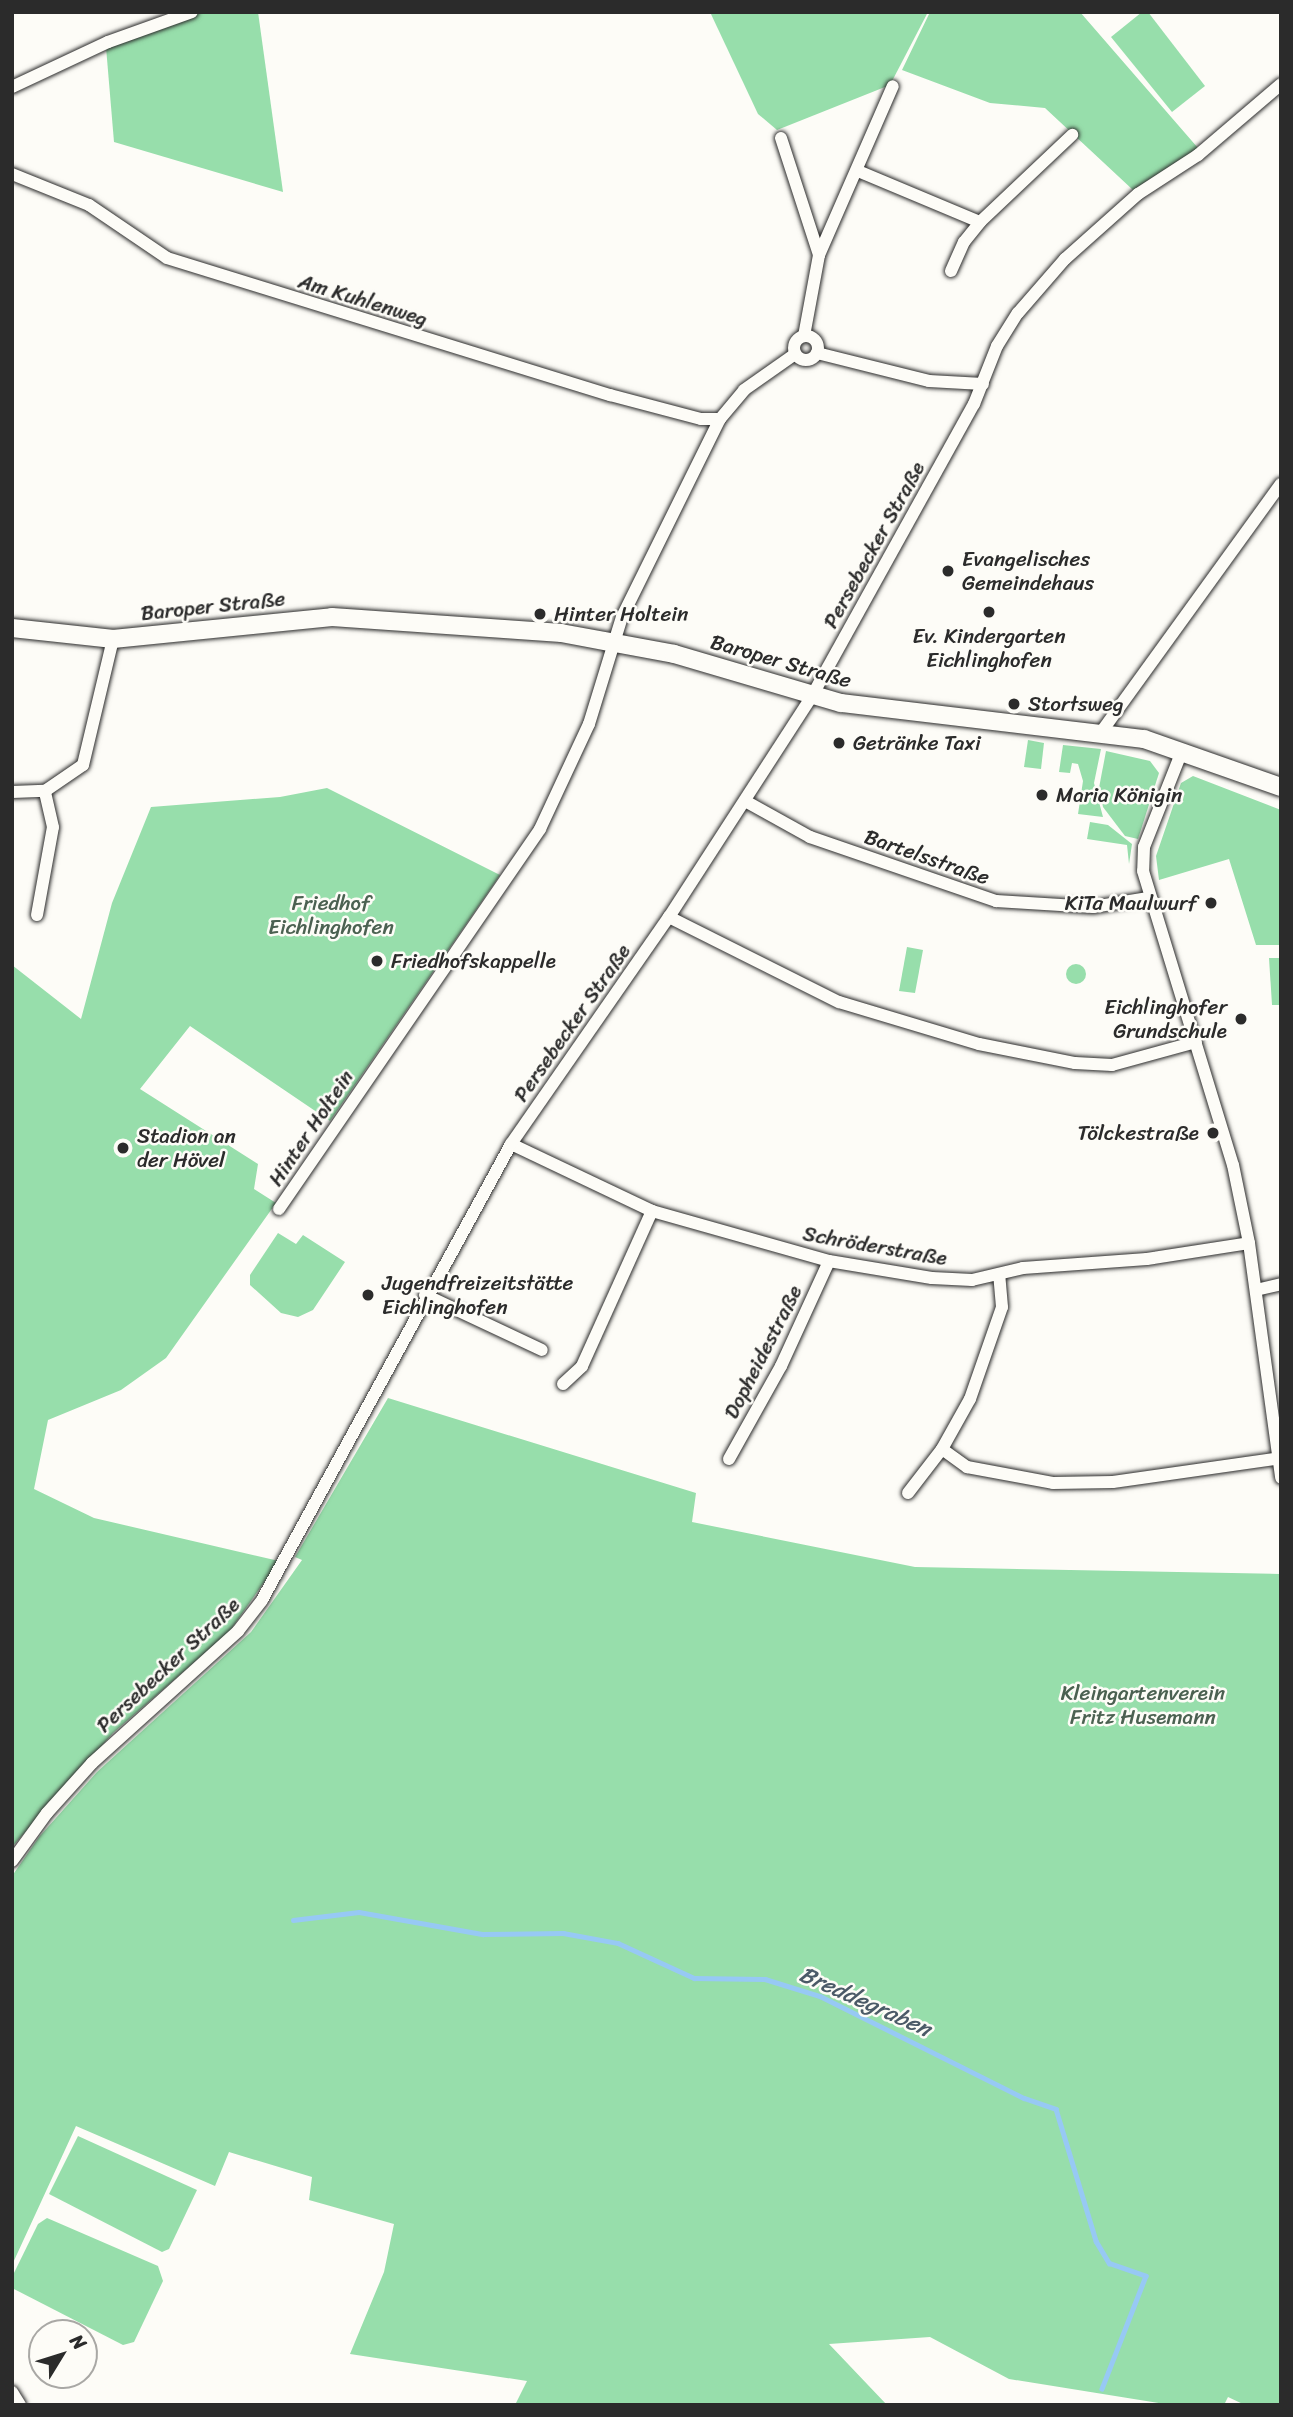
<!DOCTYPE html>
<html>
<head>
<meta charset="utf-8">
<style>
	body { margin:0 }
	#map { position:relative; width:1293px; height:2417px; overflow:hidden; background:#fdfcf7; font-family:Sriracha,sans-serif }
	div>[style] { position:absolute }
	.green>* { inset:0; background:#97deab }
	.round { border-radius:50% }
	.stream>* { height:4.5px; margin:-2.25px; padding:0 2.25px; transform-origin:2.25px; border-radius:2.25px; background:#97c9f4 }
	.roads { filter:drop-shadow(0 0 2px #2b2b2b) drop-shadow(0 0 2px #2b2b2b) }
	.minor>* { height:12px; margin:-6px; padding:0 6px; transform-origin:6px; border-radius:6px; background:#fdfcf7 }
	.minor>.ring { margin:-6px; padding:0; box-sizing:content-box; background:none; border:12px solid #fdfcf7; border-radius:50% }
	.secondary>* { height:18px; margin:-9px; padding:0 9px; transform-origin:9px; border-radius:9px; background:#fdfcf7 }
	.dots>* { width:19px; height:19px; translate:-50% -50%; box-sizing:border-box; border:4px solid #fdfcf7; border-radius:50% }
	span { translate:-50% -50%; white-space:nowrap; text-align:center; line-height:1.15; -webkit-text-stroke:5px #fdfcf7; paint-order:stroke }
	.street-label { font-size:21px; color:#2b2b2b }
	.poi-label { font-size:21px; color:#2b2b2b }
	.left { translate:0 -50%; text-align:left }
	.right { translate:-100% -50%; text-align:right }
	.park-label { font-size:21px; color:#4b6151 }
	.water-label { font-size:23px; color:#4b5a67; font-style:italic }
	.frame { position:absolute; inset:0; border:14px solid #2b2b2b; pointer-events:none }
	.north { position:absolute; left:28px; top:2319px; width:70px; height:70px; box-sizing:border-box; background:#fdfcf7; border:2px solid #a9a8a5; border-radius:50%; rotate:52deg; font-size:19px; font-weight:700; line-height:28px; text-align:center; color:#2b2b2b }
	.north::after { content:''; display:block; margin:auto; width:24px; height:32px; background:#2b2b2b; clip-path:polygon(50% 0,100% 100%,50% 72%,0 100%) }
</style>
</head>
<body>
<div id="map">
	<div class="green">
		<i style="clip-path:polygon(200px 12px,258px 12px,283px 192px,114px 142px,106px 47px)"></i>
		<i style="clip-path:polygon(710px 12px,928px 12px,890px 85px,777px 130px,758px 114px)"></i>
		<i style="clip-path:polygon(930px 12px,1080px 12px,1198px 148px,1133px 190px,1045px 108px,990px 103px,902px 70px)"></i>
		<i style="clip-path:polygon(1142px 12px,1148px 12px,1205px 86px,1172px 112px,1111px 37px)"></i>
		<i style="clip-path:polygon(1028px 740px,1044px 743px,1041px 769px,1024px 767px)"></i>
		<i style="clip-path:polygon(1063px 745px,1101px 749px,1094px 783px,1103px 817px,1078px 814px,1083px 781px,1078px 764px,1072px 763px,1070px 773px,1059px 772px)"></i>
		<i style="clip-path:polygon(1106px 751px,1150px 761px,1159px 773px,1138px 839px,1125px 836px,1103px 807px,1099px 788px)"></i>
		<i style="clip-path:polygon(1193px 776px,1281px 810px,1281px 945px,1256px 945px,1229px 859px,1159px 880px,1156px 856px,1181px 783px)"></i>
		<i style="clip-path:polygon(327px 788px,500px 875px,330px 1121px,190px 1026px,140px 1089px,258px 1164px,254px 1189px,276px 1203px,166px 1358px,121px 1390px,48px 1420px,34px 1489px,94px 1518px,279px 1561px,229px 1632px,113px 1733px,12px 1847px,12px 965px,81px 1019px,112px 903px,151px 807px,280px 797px)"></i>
		<i style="clip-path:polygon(1090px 822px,1108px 825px,1132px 844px,1129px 864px,1127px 845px,1087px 839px)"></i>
		<i style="clip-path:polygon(907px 947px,923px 950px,915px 993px,899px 991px)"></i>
		<i style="clip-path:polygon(1269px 958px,1281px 958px,1281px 1005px,1272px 1005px)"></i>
		<i class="round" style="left:1066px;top:964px;width:20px;height:20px"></i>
		<i style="clip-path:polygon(278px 1233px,296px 1244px,303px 1235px,345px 1262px,313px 1310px,298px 1317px,281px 1313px,250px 1285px,250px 1275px)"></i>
		<i style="clip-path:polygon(388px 1398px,696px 1493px,692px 1522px,915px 1567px,1280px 1574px,1281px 2405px,1245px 2405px,1228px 2397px,1224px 2405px,1171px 2405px,1009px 2379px,930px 2337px,829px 2344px,887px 2405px,515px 2405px,527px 2381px,350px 2354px,384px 2272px,394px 2224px,309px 2200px,312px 2177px,229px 2152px,215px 2186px,76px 2126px,12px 2265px,12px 1876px,39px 1837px,97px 1772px,251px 1632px,302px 1560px,295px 1557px)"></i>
		<i style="clip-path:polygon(78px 2136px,197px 2190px,169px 2249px,162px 2252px,49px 2194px)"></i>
		<i style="clip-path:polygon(47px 2218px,158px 2266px,163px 2281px,134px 2342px,123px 2345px,12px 2288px,12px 2277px,38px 2224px)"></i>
	</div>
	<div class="stream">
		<i style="left:293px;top:1920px;width:66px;rotate:-6.9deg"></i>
		<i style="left:359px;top:1912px;width:126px;rotate:10.1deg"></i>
		<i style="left:483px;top:1934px;width:80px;rotate:-0.7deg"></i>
		<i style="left:563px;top:1933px;width:56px;rotate:10.3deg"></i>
		<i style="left:618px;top:1943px;width:84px;rotate:24.7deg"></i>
		<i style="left:694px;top:1978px;width:71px;rotate:0.8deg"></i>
		<i style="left:765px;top:1979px;width:58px;rotate:17.2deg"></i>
		<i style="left:820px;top:1996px;width:228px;rotate:26.6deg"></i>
		<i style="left:1024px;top:2098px;width:34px;rotate:19deg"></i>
		<i style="left:1056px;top:2109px;width:138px;rotate:73.1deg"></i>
		<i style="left:1096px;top:2241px;width:26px;rotate:59deg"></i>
		<i style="left:1109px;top:2263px;width:39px;rotate:19deg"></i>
		<i style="left:1146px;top:2276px;width:121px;rotate:111.3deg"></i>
	</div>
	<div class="roads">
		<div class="minor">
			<i style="left:12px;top:87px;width:106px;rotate:-25.1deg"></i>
			<i style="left:108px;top:42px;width:89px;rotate:-19.7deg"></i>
			<i style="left:781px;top:138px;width:123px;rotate:72deg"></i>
			<i style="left:858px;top:171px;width:132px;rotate:22.7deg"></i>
			<i style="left:12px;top:174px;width:83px;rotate:21.9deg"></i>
			<i style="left:89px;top:205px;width:94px;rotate:34.2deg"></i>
			<i style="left:167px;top:258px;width:464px;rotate:17.2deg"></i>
			<i style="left:610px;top:395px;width:94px;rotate:14.8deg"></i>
			<i style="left:701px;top:419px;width:19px"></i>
			<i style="left:951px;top:271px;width:32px;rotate:-66deg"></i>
			<i style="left:964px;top:242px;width:26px;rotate:-51deg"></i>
			<i style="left:980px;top:222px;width:127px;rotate:-43.4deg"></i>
			<i class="ring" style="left:794px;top:336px;width:12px;height:12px"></i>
			<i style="left:804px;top:336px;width:82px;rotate:-79.5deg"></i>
			<i style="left:819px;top:255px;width:184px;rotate:-66.4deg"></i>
			<i style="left:817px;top:353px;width:115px;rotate:14deg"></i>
			<i style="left:929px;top:381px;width:54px;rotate:3.2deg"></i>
			<i style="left:1102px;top:731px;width:305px;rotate:-54.1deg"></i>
			<i style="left:1182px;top:751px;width:103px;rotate:111.6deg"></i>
			<i style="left:1144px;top:847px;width:24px;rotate:92deg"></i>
			<i style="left:1143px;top:871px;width:307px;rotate:73deg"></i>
			<i style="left:1233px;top:1165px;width:80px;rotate:78.4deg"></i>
			<i style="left:1249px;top:1243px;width:237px;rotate:82.2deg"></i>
			<i style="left:12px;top:792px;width:33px;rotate:-2deg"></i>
			<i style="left:45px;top:791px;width:46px;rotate:-34.4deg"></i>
			<i style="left:83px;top:765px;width:130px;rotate:-76.6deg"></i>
			<i style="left:745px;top:801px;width:74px;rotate:29deg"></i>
			<i style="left:810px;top:837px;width:197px;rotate:19deg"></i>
			<i style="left:996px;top:901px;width:97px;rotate:3.5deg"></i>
			<i style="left:1093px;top:907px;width:56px;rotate:-9.3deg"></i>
			<i style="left:37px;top:915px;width:89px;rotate:-79.7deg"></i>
			<i style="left:53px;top:827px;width:37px;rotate:-103deg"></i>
			<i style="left:669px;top:917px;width:190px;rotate:26.6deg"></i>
			<i style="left:839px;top:1002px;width:146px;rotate:16.7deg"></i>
			<i style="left:979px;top:1044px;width:98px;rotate:11.2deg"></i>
			<i style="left:1075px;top:1063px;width:37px;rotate:3deg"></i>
			<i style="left:1112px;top:1065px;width:87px;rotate:-15.3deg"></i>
			<i style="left:511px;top:1144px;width:156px;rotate:25.4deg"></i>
			<i style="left:652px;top:1211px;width:184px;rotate:15.8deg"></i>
			<i style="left:829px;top:1261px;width:104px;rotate:9.4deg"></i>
			<i style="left:932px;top:1278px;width:40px;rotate:2.9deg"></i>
			<i style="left:972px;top:1280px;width:52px;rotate:-13.2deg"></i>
			<i style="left:1023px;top:1268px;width:124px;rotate:-4.2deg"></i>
			<i style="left:1147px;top:1259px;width:103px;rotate:-8.9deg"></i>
			<i style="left:279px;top:1209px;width:461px;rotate:-55.5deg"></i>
			<i style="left:540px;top:829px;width:116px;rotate:-65deg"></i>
			<i style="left:589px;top:724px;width:112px;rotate:-72.9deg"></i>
			<i style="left:622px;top:617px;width:221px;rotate:-63.7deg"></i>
			<i style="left:720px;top:419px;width:38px;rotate:-50deg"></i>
			<i style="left:744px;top:390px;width:62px;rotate:-35.2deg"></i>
			<i style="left:1256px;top:1290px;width:26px;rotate:-13deg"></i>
			<i style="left:425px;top:1295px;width:129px;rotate:25.2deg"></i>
			<i style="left:563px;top:1384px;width:26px;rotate:-43deg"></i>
			<i style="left:582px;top:1366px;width:170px;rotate:-65.7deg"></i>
			<i style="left:942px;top:1449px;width:31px;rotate:36deg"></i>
			<i style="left:967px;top:1467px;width:87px;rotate:10.5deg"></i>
			<i style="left:1053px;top:1483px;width:60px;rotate:-1deg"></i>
			<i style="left:1113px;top:1482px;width:170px;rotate:-8.1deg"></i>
			<i style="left:729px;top:1459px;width:107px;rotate:-60.8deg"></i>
			<i style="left:781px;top:1366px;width:115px;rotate:-65.4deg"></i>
			<i style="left:908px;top:1493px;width:56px;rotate:-52.3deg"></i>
			<i style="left:942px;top:1449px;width:57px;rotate:-60.8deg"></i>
			<i style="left:970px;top:1399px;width:97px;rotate:-70.8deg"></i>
			<i style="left:1002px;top:1307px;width:33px;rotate:-95deg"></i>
			<i style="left:12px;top:1861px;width:59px;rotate:-53.9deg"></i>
			<i style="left:47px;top:1813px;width:67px;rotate:-48deg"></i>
			<i style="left:92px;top:1763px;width:197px;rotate:-42.1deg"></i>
			<i style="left:238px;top:1631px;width:39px;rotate:-52deg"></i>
			<i style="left:262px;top:1600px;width:520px;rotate:-61.36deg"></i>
			<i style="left:511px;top:1144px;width:277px;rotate:-55.2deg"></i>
			<i style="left:669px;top:917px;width:263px;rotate:-57.1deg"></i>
			<i style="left:812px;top:696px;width:334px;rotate:-61deg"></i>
			<i style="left:974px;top:404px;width:62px;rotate:-68.4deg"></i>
			<i style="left:997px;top:346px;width:39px;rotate:-58deg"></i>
			<i style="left:1018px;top:313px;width:72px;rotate:-49deg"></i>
			<i style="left:1065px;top:259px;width:98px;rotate:-41.7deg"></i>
			<i style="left:1138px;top:194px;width:72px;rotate:-33deg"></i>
			<i style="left:1198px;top:155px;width:109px;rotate:-40.5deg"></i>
			<i style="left:12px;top:2392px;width:15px;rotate:58deg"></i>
		</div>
		<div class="secondary">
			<i style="left:12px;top:628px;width:102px;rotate:6.2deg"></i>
			<i style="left:113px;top:639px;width:220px;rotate:-5.7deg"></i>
			<i style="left:332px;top:617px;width:230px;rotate:4deg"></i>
			<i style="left:561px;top:633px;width:115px;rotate:10.5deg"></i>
			<i style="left:674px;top:654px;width:174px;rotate:16.4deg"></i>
			<i style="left:841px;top:703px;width:305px;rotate:6.8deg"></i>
			<i style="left:1144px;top:739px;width:145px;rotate:19.3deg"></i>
		</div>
	</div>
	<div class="dots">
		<i style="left:948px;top:571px;background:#2b2b2b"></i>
		<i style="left:989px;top:612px;background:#2b2b2b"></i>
		<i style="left:540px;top:614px;background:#2b2b2b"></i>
		<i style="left:1014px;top:704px;background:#2b2b2b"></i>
		<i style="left:839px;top:743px;background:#2b2b2b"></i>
		<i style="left:1042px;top:795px;background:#2b2b2b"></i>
		<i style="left:1211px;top:903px;background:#2b2b2b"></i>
		<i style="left:377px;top:961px;background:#2b2b2b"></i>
		<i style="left:1241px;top:1019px;background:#2b2b2b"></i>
		<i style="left:1213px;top:1133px;background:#2b2b2b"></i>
		<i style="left:123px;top:1148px;background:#2b2b2b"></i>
		<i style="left:368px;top:1295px;background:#2b2b2b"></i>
	</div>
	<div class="street-label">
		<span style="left:363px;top:300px;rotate:17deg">Am Kuhlenweg</span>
		<span style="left:874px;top:545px;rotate:-61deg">Persebecker Straße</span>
		<span style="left:213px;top:606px;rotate:-6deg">Baroper Straße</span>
		<span style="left:781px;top:661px;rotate:16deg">Baroper Straße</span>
		<span style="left:927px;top:857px;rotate:19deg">Bartelsstraße</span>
		<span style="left:572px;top:1023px;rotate:-55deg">Persebecker Straße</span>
		<span style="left:311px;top:1128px;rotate:-56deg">Hinter Holtein</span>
		<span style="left:875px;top:1246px;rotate:10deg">Schröderstraße</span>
		<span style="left:763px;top:1352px;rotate:-63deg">Dopheidestraße</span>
		<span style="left:168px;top:1665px;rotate:-43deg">Persebecker Straße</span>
	</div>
	<div class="poi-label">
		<span class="left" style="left:962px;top:571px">Evangelisches<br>Gemeindehaus</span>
		<span class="left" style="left:554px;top:614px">Hinter Holtein</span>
		<span style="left:989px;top:648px">Ev. Kindergarten<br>Eichlinghofen</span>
		<span class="left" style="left:1028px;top:704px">Stortsweg</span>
		<span class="left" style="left:853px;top:743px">Getränke Taxi</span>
		<span class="left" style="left:1056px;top:795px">Maria Königin</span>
		<span class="right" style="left:1197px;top:903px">KiTa Maulwurf</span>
		<span class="left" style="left:391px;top:961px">Friedhofskappelle</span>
		<span class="right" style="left:1227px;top:1019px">Eichlinghofer<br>Grundschule</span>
		<span class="right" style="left:1199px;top:1133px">Tölckestraße</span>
		<span class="left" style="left:137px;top:1148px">Stadion an<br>der Hövel</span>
		<span class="left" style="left:382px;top:1295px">Jugendfreizeitstätte<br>Eichlinghofen</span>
	</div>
	<div class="park-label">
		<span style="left:331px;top:915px">Friedhof<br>Eichlinghofen</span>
		<span style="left:1143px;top:1705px">Kleingartenverein<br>Fritz Husemann</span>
	</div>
	<div class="water-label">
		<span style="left:865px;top:2002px;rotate:24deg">Breddegraben</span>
	</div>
	<div class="frame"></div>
	<div class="north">N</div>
</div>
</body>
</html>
